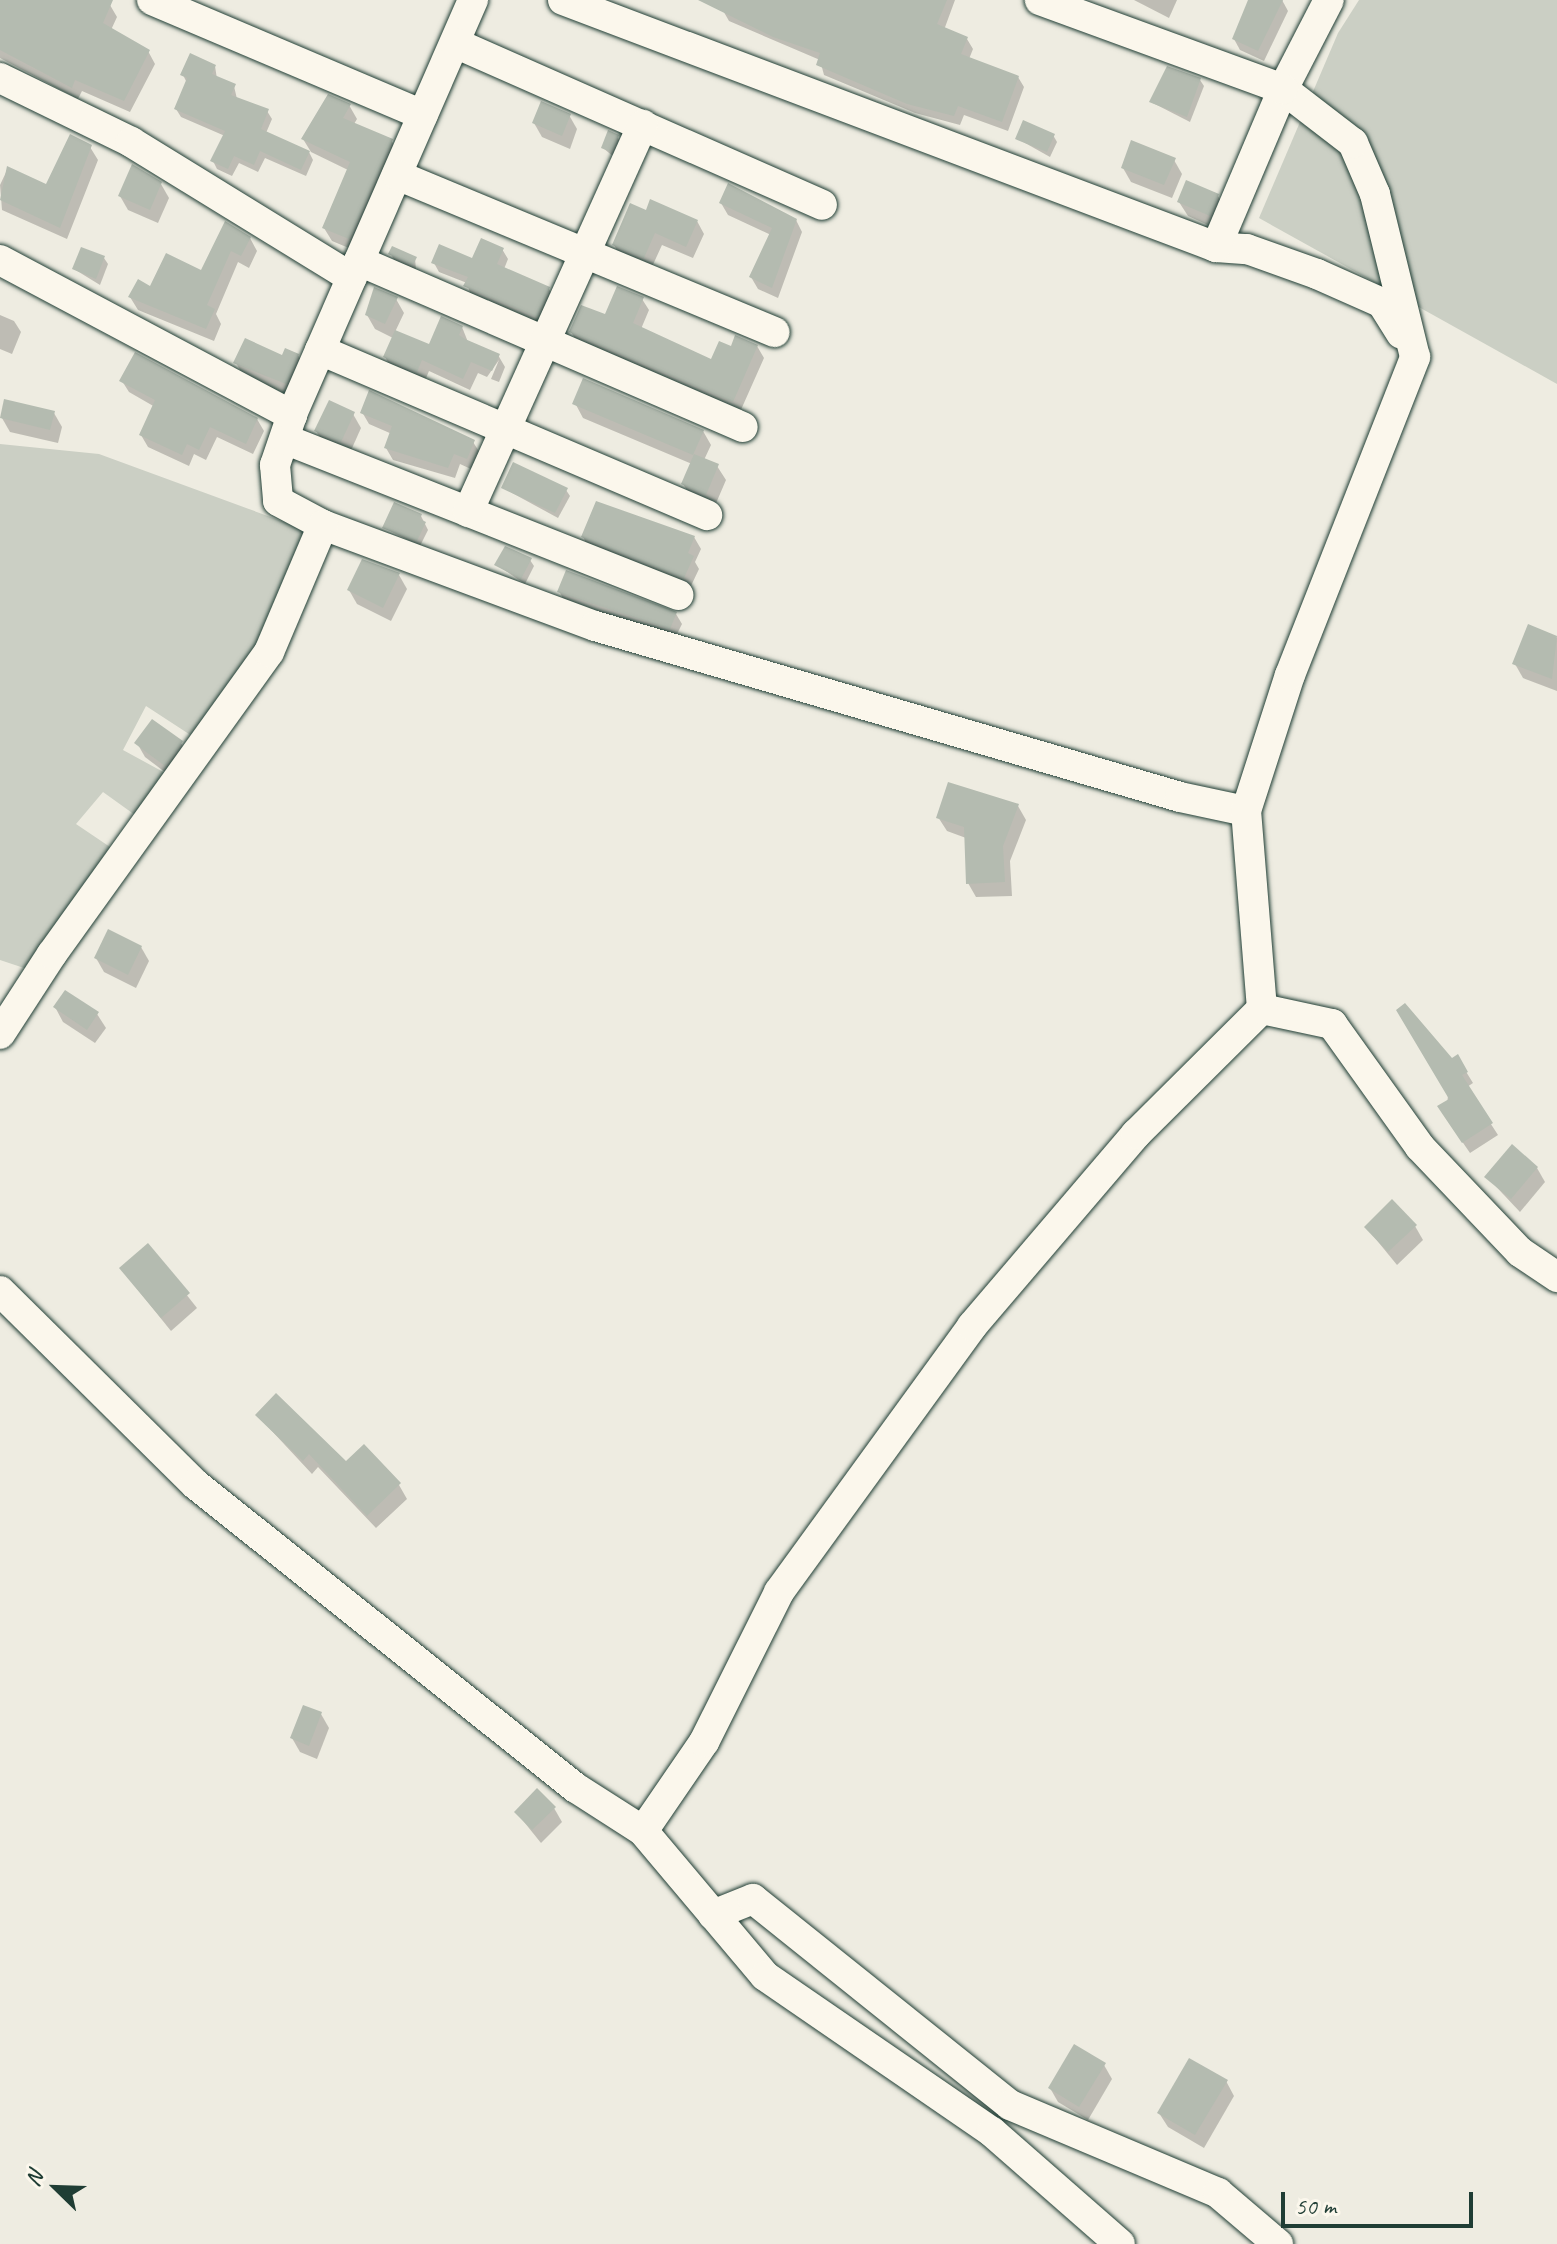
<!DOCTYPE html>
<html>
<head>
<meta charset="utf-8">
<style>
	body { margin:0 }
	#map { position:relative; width:1557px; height:2244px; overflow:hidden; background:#eeece1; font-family:Caveat,sans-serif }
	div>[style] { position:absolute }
	.green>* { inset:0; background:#cbcfc4 }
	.shadow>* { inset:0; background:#0003 }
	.building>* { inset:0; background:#b4bbb0 }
	.roads { filter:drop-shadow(0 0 2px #1f3d34) drop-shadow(0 0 2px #1f3d34) }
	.street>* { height:30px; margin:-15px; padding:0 15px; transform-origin:15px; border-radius:15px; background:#fbf7ec }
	span { translate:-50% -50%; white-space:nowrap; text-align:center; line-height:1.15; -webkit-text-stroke:6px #fbf7ec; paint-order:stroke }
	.north { position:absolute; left:16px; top:2148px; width:80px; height:80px; -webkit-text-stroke:6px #fbf7ec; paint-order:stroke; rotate:293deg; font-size:22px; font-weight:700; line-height:32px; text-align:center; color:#1f3d34 }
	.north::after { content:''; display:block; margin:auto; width:28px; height:36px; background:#1f3d34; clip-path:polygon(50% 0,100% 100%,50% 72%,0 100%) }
	.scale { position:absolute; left:1281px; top:2192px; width:192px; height:36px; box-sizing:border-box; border:4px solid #1f3d34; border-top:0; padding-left:10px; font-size:24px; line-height:28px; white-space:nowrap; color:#1f3d34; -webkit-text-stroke:6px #fbf7ec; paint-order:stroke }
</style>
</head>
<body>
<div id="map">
	<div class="green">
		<i style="clip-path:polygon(1359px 0,1557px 0,1557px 384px,1259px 218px,1338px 33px)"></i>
		<i style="clip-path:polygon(0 444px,99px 454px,317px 534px,282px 609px,192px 736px,146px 706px,123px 750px,167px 774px,135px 815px,103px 792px,76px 824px,113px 849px,33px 971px,0 960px)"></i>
	</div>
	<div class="shadow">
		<i style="clip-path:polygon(0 0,99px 0,110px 5px,117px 17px,111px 30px,148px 51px,155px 64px,130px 112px,82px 91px,78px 99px,0 58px)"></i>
		<i style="clip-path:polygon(717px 0,955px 0,944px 30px,967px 39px,973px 49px,969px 59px,1018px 77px,1024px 87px,1008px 131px,964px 115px,960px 125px,915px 113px,824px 75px,820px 60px,729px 21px)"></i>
		<i style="clip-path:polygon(1134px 0,1177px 0,1169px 18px)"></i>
		<i style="clip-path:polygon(1250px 0,1282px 0,1288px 11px,1264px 61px,1240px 50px,1234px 39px)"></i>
		<i style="clip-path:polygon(215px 66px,217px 79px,234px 86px,237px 99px,267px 111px,272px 119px,266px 133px,309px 152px,313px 160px,306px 176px,265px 158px,258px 172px,239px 163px,232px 176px,217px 169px,213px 161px,225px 136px,181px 117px,176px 109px,187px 83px,183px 75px)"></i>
		<i style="clip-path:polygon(1200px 80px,1204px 86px,1190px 122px,1151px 102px)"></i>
		<i style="clip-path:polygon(349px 105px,357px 119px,354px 124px,391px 140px,399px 154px,356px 251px,332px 241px,324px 228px,348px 170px,311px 152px,303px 139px)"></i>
		<i style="clip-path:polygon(569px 115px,577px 129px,570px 149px,542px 137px,534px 123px)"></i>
		<i style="clip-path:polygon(1053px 135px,1057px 142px,1050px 157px,1018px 139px)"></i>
		<i style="clip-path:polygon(617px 137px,621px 143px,614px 157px,603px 148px)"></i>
		<i style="clip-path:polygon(90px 147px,98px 160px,67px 239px,2px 210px,0 185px,8px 168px,46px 187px)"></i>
		<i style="clip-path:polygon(1174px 160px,1182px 174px,1172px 198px,1131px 182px,1123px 168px)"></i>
		<i style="clip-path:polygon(161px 184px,169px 198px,158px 223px,128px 210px,120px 196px)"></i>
		<i style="clip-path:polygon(1218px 196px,1226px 210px,1217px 229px,1188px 216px,1179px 202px)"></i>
		<i style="clip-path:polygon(721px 203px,796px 220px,802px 232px,778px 298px,758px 289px,751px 277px,771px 235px,728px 215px)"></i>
		<i style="clip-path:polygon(647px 212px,697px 221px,704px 234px,693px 258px,662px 245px,651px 269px,621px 257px,614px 245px)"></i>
		<i style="clip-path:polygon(226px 224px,250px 238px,257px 251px,249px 268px,238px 262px,216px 314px,221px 324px,214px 341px,138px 310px,130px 297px,202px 272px)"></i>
		<i style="clip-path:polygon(502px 249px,508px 259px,504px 269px,549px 289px,554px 298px,542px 325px,471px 296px,467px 283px,439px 272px,434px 263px,473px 260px)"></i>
		<i style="clip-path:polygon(391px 254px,415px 258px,416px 270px,394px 260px)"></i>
		<i style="clip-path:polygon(104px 258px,108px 264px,100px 285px,74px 269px)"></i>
		<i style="clip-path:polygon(396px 299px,404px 313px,395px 332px,430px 347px,462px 327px,468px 342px,498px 355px,505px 367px,499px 382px,491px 379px,499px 360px,487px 377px,478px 373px,470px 390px,429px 371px,424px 383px,392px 369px,385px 357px,393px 338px,375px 329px,367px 315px)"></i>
		<i style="clip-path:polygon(642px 299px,649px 310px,641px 329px,712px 361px,732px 348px,757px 346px,764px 358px,740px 412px,578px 343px,571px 332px)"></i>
		<i style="clip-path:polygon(0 315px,14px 321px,21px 332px,12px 354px,0 349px)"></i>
		<i style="clip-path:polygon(298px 355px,306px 369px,294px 397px,244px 377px,236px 363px)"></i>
		<i style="clip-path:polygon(122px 381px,257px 419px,264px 431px,253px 454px,217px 437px,206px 460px,194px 454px,189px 466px,148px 447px,141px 435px,155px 407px,129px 392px)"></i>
		<i style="clip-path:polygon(575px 403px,703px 431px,711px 445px,704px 460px,717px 466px,726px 480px,714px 508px,692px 498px,683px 484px,692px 464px,583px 418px)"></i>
		<i style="clip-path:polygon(362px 412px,473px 442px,480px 453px,473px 470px,460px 464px,455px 478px,393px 460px,386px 448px,392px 434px,369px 424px)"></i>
		<i style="clip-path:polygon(54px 413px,62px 427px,58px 443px,10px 432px,2px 418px)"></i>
		<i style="clip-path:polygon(353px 414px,361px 428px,349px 455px,325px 445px,316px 431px)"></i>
		<i style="clip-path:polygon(503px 488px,566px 490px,570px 496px,558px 518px)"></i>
		<i style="clip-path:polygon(421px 516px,428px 530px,420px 546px,384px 528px)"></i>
		<i style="clip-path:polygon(583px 537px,694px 537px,701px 549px,695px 562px,699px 569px,690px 588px,589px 548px)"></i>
		<i style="clip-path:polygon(530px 560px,534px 566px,525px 584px,497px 565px)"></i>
		<i style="clip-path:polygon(399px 575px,407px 589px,391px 621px,357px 604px,349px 590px)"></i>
		<i style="clip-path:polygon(559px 591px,676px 614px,682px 624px,675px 638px,565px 602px)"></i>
		<i style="clip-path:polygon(1529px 627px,1557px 638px,1557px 691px,1523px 678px,1515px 664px)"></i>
		<i style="clip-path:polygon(137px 743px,181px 743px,189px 757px,174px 779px,145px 757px)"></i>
		<i style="clip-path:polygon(1018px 806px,1026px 820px,1010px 861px,1012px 896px,976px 897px,968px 883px,966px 838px,947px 831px,938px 817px)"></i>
		<i style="clip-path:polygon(141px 947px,149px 961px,136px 988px,104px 972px,96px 958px)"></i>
		<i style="clip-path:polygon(55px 1007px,97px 1014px,106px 1028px,95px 1043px,63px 1022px)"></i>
		<i style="clip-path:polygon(1457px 1057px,1473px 1083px,1467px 1087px,1498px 1135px,1470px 1153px,1446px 1118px,1451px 1060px)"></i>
		<i style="clip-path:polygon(1537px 1168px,1545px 1182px,1520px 1212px,1487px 1177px)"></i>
		<i style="clip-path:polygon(1415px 1226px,1423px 1240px,1397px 1265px,1366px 1227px)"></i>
		<i style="clip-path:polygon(148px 1246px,197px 1308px,171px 1331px,121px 1269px)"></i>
		<i style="clip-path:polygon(257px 1415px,346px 1463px,399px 1485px,407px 1499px,376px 1528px,318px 1467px,312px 1474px)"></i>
		<i style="clip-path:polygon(321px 1714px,329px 1728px,317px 1759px,300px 1752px,292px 1738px)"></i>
		<i style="clip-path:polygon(554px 1808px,562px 1822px,541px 1843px,516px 1812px)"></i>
		<i style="clip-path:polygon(1104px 2065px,1112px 2079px,1088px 2120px,1058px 2102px,1050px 2088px)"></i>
		<i style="clip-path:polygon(1226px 2081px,1234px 2096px,1204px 2148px,1168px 2127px,1159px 2113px)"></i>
	</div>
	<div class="building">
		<i style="clip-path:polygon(0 0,113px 0,103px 23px,150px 50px,124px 101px,75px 80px,72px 88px,0 50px)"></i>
		<i style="clip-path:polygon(698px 0,947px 0,937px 24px,968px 37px,961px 54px,1019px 76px,1002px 122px,958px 106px,954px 116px,907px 104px,816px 65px,820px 53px,773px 37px)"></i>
		<i style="clip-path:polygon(1248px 0,1283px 0,1258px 51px,1232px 39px)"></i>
		<i style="clip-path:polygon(190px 53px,216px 65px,212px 74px,236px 84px,231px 95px,269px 109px,261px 129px,310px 151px,301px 170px,260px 151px,254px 165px,234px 156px,228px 169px,210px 161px,225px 131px,174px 109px,187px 78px,180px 75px)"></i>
		<i style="clip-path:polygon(1167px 66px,1201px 78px,1187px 117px,1149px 102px)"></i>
		<i style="clip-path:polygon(328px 94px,351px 104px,343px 118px,393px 139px,349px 239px,322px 228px,350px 162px,301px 139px)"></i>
		<i style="clip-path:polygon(541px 101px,571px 114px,562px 136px,532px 123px)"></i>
		<i style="clip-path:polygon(1023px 120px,1055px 134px,1047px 152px,1015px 139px)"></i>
		<i style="clip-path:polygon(608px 130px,619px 135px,611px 152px,601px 148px)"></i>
		<i style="clip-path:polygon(70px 134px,92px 145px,60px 228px,0 200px,7px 166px,46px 184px)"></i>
		<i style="clip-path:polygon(1131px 140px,1176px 158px,1164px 185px,1121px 168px)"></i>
		<i style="clip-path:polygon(132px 164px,162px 182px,150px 210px,118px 196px)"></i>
		<i style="clip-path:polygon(1186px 180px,1219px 194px,1210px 216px,1177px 202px)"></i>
		<i style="clip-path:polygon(728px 183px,797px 219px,772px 288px,749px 277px,772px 228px,719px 203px)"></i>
		<i style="clip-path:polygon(650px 199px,698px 220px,686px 247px,655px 233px,644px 258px,612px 245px,630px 203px,646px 210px)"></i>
		<i style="clip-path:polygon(225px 221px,251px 237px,241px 256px,231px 251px,207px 305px,215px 309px,206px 329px,128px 297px,138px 279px,150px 286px,166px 253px,201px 270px)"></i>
		<i style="clip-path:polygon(481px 238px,504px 248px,497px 264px,550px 287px,537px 317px,463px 286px,468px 277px,431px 263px,439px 244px,472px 258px)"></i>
		<i style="clip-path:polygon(392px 246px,417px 257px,413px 265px,388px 254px)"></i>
		<i style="clip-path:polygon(81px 247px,105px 256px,96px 279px,72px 269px)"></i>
		<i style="clip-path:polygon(617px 286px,644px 297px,633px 323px,711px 359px,719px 341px,731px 346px,735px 335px,758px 345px,733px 402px,569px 332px,581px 305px,605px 314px)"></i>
		<i style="clip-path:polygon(374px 287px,398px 297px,385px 324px,365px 315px)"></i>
		<i style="clip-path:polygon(441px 316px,463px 326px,459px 335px,465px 339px,500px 354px,492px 371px,471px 362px,463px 379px,422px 360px,417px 372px,383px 357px,395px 330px,429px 344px)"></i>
		<i style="clip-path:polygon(245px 338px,282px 355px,285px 348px,299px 354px,286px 384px,233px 363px)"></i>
		<i style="clip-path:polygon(135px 352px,258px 418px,246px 444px,210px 427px,199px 450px,187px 444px,182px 455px,139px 435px,155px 400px,119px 381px)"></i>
		<i style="clip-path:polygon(583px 378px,704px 430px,693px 455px,572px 404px)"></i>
		<i style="clip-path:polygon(369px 390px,475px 440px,467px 459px,454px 454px,448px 468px,384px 448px,392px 426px,360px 413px)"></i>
		<i style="clip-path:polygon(4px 399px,55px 411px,50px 430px,0 418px)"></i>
		<i style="clip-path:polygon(329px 400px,355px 412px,341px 442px,314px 431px)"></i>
		<i style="clip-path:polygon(694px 454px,719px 464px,706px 495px,681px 484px)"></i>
		<i style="clip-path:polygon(513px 462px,568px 488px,555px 513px,501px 488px)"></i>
		<i style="clip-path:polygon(596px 501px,695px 536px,688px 553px,694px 556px,684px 578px,581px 537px)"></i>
		<i style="clip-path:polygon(394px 502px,422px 514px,420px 519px,426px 522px,417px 541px,382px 528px)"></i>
		<i style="clip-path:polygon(505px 546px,532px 558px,521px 579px,494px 565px)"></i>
		<i style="clip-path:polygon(362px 559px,400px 573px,383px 608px,347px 590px)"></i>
		<i style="clip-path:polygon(566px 570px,677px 612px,670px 629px,557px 592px)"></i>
		<i style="clip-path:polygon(1528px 624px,1557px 636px,1552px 679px,1512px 664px)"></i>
		<i style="clip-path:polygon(152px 719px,183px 741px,165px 766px,134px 743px)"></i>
		<i style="clip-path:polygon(948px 782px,1019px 804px,1003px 846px,1005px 882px,966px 884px,964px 827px,936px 818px)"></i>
		<i style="clip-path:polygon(108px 929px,142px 946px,128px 975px,94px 958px)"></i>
		<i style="clip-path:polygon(65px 990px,99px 1012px,87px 1030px,53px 1007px)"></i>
		<i style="clip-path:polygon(1405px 1003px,1452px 1058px,1458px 1054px,1468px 1072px,1462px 1075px,1493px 1123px,1462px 1143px,1437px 1106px,1449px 1099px,1396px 1010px)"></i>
		<i style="clip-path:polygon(1512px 1144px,1538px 1167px,1511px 1199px,1484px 1177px)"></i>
		<i style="clip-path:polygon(1392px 1199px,1417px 1225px,1388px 1252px,1364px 1227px)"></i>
		<i style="clip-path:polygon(148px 1243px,190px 1293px,161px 1318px,119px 1268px)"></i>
		<i style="clip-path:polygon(276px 1393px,346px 1461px,364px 1444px,401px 1483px,367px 1516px,309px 1454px,303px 1461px,255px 1415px)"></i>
		<i style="clip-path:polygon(303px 1705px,322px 1712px,309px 1746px,290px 1738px)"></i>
		<i style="clip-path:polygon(537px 1788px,556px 1807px,532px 1830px,514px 1812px)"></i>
		<i style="clip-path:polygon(1074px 2044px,1106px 2063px,1079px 2107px,1048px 2088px)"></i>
		<i style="clip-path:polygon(1189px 2058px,1228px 2080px,1195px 2135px,1157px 2113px)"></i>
	</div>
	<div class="roads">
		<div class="street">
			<i style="left:152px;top:0;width:294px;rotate:23deg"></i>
			<i style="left:473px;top:0;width:453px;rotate:113.6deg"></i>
			<i style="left:292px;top:415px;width:53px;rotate:108.8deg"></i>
			<i style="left:275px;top:465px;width:36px;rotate:85deg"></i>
			<i style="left:278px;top:501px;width:51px;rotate:28.1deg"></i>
			<i style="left:323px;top:525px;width:290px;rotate:20.4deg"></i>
			<i style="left:595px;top:626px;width:609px;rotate:16.29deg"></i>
			<i style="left:1180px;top:797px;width:67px;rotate:12deg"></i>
			<i style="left:563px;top:0;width:698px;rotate:20.72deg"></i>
			<i style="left:1216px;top:247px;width:31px;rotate:4deg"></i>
			<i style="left:1247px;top:249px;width:74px;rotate:19.7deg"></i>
			<i style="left:1317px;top:274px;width:71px;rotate:24deg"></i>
			<i style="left:1382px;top:303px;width:36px;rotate:58deg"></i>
			<i style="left:455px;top:43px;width:401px;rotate:23.8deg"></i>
			<i style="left:0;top:78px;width:146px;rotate:26deg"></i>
			<i style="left:131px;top:142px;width:259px;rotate:31.6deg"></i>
			<i style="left:397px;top:175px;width:409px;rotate:22.6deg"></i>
			<i style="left:1216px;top:247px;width:172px;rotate:-67deg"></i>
			<i style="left:1283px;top:89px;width:100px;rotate:-62.7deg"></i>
			<i style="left:0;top:260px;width:331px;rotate:28deg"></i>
			<i style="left:359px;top:261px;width:418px;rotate:23.4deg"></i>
			<i style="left:320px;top:350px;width:421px;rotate:23.1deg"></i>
			<i style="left:287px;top:440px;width:421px;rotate:21.6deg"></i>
			<i style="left:468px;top:512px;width:425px;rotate:-65.7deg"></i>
			<i style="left:1262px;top:1009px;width:72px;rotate:12.1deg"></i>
			<i style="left:1332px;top:1024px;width:151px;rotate:54.4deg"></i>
			<i style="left:1420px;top:1147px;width:145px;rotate:46.4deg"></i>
			<i style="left:1520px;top:1252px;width:45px;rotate:34deg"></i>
			<i style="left:0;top:1034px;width:95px;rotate:-57deg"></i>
			<i style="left:52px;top:954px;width:372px;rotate:-54.3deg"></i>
			<i style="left:269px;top:652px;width:138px;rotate:-67deg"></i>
			<i style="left:0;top:1291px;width:274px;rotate:44.7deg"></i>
			<i style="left:195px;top:1484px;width:487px;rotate:38.6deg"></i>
			<i style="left:576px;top:1788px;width:80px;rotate:32.7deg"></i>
			<i style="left:643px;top:1831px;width:108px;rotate:-55.6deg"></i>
			<i style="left:704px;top:1742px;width:168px;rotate:-63.4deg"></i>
			<i style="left:779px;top:1592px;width:329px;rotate:-54deg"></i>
			<i style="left:972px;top:1326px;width:253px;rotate:-49.5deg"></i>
			<i style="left:1136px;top:1134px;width:177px;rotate:-44.8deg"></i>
			<i style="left:1262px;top:1009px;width:199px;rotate:-94.6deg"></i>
			<i style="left:1246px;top:811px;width:143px;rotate:-72.1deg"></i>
			<i style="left:1290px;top:675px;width:342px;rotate:-68.5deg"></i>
			<i style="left:1415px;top:357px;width:168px;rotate:-103.8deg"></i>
			<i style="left:1375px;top:194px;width:56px;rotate:-113.3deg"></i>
			<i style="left:1353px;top:143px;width:88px;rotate:-142.4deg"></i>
			<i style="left:1283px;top:89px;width:259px;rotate:-159.9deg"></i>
			<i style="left:643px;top:1831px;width:189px;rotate:49.9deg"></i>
			<i style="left:765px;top:1976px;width:275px;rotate:34.5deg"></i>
			<i style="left:992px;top:2132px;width:170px;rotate:41.2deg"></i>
			<i style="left:713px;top:1915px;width:43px;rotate:-21.8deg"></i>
			<i style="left:753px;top:1899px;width:329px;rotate:38.7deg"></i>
			<i style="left:1010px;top:2105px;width:226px;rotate:22.9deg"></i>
			<i style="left:1218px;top:2193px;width:79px;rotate:40.4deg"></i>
		</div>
	</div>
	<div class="north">N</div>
	<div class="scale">50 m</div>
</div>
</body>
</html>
